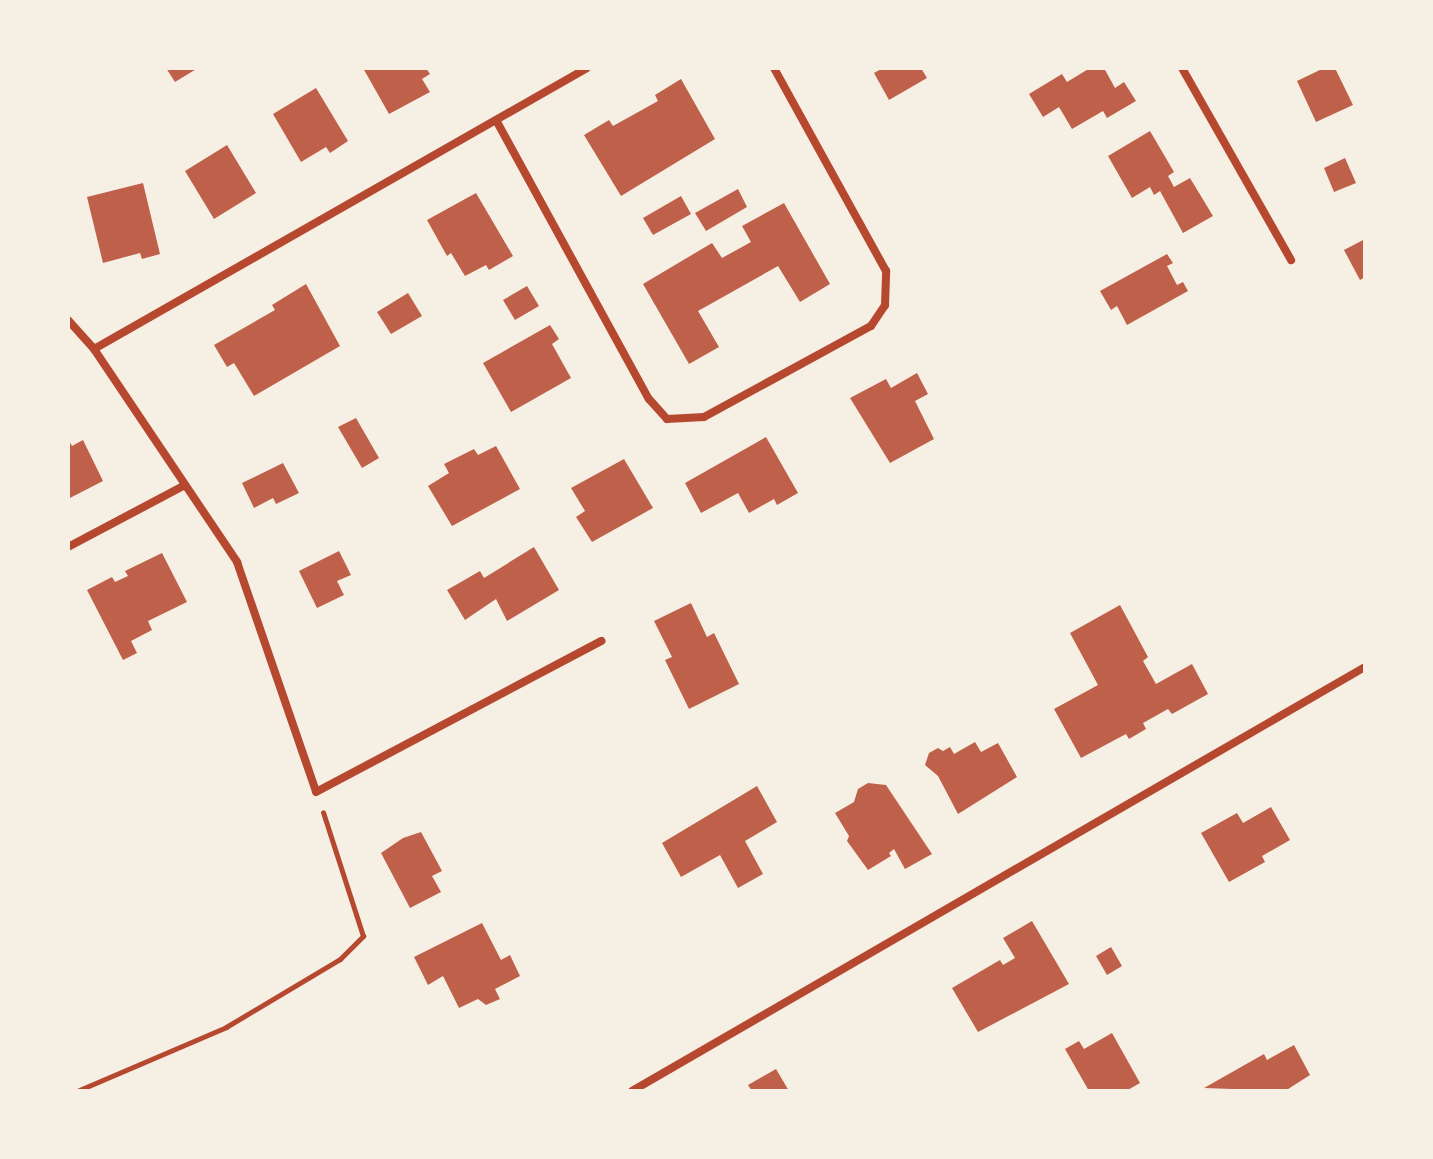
<!DOCTYPE html>
<html>
<head>
<meta charset="utf-8">
<style>
	body { margin:0 }
	#map { position:relative; width:1433px; height:1159px; overflow:hidden; background:#f6efe4; font-family:"Exo 2",sans-serif }
	div>[style] { position:absolute }
	.building>* { inset:0; background:#bf614a }
	.path>* { height:5px; margin:-2.5px; padding:0 2.5px; transform-origin:2.5px; border-radius:2.5px; background:#b5482f }
	.minor>* { height:8px; margin:-4px; padding:0 4px; transform-origin:4px; border-radius:4px; background:#b5482f }
	span { translate:-50% -50%; white-space:nowrap; text-align:center; line-height:1.15; -webkit-text-stroke:6px #f6efe4; paint-order:stroke }
	.frame { position:absolute; inset:0; border:70px solid #f6efe4; pointer-events:none }
</style>
</head>
<body>
<div id="map">
	<div class="building">
		<i style="clip-path:polygon(166px 68px,198px 68px,175px 82px)"></i>
		<i style="clip-path:polygon(363px 68px,426px 68px,430px 74px,422px 79px,430px 92px,389px 114px)"></i>
		<i style="clip-path:polygon(883px 68px,921px 68px,927px 78px,889px 100px,874px 73px)"></i>
		<i style="clip-path:polygon(1090px 68px,1104px 68px,1115px 88px,1124px 82px,1136px 101px,1107px 118px,1103px 111px,1072px 129px,1059px 107px,1043px 117px,1029px 94px,1062px 74px,1067px 82px)"></i>
		<i style="clip-path:polygon(1324px 68px,1335px 68px,1353px 105px,1316px 122px,1297px 81px)"></i>
		<i style="clip-path:polygon(681px 79px,715px 139px,621px 196px,584px 135px,609px 120px,613px 126px,658px 101px,655px 95px)"></i>
		<i style="clip-path:polygon(316px 88px,348px 141px,330px 153px,326px 147px,301px 162px,273px 114px)"></i>
		<i style="clip-path:polygon(1150px 131px,1174px 172px,1168px 176px,1174px 187px,1190px 178px,1213px 216px,1183px 233px,1160px 191px,1154px 195px,1150px 187px,1132px 198px,1108px 156px)"></i>
		<i style="clip-path:polygon(227px 145px,256px 193px,214px 219px,185px 171px)"></i>
		<i style="clip-path:polygon(1345px 158px,1356px 183px,1334px 192px,1324px 168px)"></i>
		<i style="clip-path:polygon(143px 183px,160px 254px,142px 259px,140px 253px,103px 263px,87px 197px)"></i>
		<i style="clip-path:polygon(738px 189px,747px 207px,706px 231px,695px 213px)"></i>
		<i style="clip-path:polygon(476px 193px,513px 256px,489px 270px,486px 265px,465px 276px,451px 253px,447px 256px,427px 220px)"></i>
		<i style="clip-path:polygon(681px 196px,691px 214px,653px 235px,643px 218px)"></i>
		<i style="clip-path:polygon(784px 203px,830px 284px,800px 302px,778px 266px,698px 311px,719px 347px,689px 364px,643px 284px,712px 243px,722px 258px,751px 242px,742px 226px)"></i>
		<i style="clip-path:polygon(1365px 239px,1365px 277px,1360px 280px,1344px 250px)"></i>
		<i style="clip-path:polygon(1167px 254px,1173px 263px,1167px 266px,1177px 285px,1183px 282px,1188px 291px,1127px 325px,1117px 306px,1111px 310px,1100px 291px)"></i>
		<i style="clip-path:polygon(306px 284px,340px 346px,254px 396px,234px 363px,227px 367px,214px 345px,275px 310px,272px 305px)"></i>
		<i style="clip-path:polygon(527px 286px,539px 306px,515px 320px,503px 300px)"></i>
		<i style="clip-path:polygon(408px 293px,422px 316px,391px 334px,377px 312px)"></i>
		<i style="clip-path:polygon(550px 325px,559px 339px,552px 344px,571px 378px,511px 412px,483px 363px)"></i>
		<i style="clip-path:polygon(917px 373px,928px 394px,915px 401px,934px 439px,890px 463px,850px 398px,886px 379px,891px 388px)"></i>
		<i style="clip-path:polygon(356px 418px,379px 458px,362px 468px,338px 427px)"></i>
		<i style="clip-path:polygon(766px 437px,798px 493px,777px 505px,774px 499px,749px 513px,738px 493px,701px 513px,685px 483px)"></i>
		<i style="clip-path:polygon(68px 439px,72px 446px,83px 440px,103px 481px,68px 499px)"></i>
		<i style="clip-path:polygon(496px 446px,520px 489px,452px 526px,428px 486px,449px 473px,444px 464px,474px 449px,478px 455px)"></i>
		<i style="clip-path:polygon(624px 459px,653px 508px,592px 542px,576px 517px,585px 511px,571px 488px)"></i>
		<i style="clip-path:polygon(283px 463px,299px 493px,276px 504px,273px 498px,254px 508px,242px 483px)"></i>
		<i style="clip-path:polygon(534px 547px,559px 590px,507px 621px,496px 599px,465px 620px,447px 590px,480px 571px,484px 578px)"></i>
		<i style="clip-path:polygon(339px 551px,351px 575px,337px 581px,344px 595px,317px 608px,299px 571px)"></i>
		<i style="clip-path:polygon(162px 553px,187px 602px,148px 621px,152px 630px,131px 641px,137px 653px,123px 660px,87px 590px,112px 577px,115px 582px,128px 576px,125px 571px)"></i>
		<i style="clip-path:polygon(691px 603px,707px 637px,714px 633px,739px 684px,689px 709px,665px 660px,672px 657px,654px 621px)"></i>
		<i style="clip-path:polygon(1120px 605px,1148px 657px,1143px 661px,1156px 684px,1192px 664px,1208px 694px,1172px 714px,1168px 709px,1143px 723px,1146px 729px,1129px 739px,1126px 734px,1081px 758px,1054px 709px,1098px 685px,1070px 633px)"></i>
		<i style="clip-path:polygon(975px 742px,981px 752px,998px 743px,1017px 777px,958px 814px,938px 776px,925px 765px,929px 753px,938px 748px,943px 751px,950px 747px,954px 754px)"></i>
		<i style="clip-path:polygon(868px 783px,886px 785px,932px 854px,905px 869px,894px 849px,889px 853px,891px 856px,868px 870px,847px 841px,849px 836px,835px 813px,854px 802px,858px 789px)"></i>
		<i style="clip-path:polygon(757px 786px,777px 822px,745px 841px,763px 874px,738px 888px,720px 855px,681px 877px,662px 843px)"></i>
		<i style="clip-path:polygon(1271px 807px,1290px 840px,1262px 856px,1265px 862px,1229px 882px,1201px 833px,1237px 813px,1243px 823px)"></i>
		<i style="clip-path:polygon(421px 832px,442px 871px,432px 876px,441px 892px,410px 908px,381px 853px,403px 838px)"></i>
		<i style="clip-path:polygon(1032px 921px,1069px 984px,978px 1032px,952px 988px,1000px 960px,1003px 965px,1015px 958px,1003px 938px)"></i>
		<i style="clip-path:polygon(482px 923px,501px 960px,510px 955px,520px 976px,495px 989px,500px 999px,486px 1005px,478px 999px,459px 1008px,443px 976px,428px 985px,414px 957px)"></i>
		<i style="clip-path:polygon(1111px 947px,1122px 966px,1107px 975px,1096px 956px)"></i>
		<i style="clip-path:polygon(1112px 1033px,1140px 1083px,1126px 1091px,1089px 1091px,1065px 1049px,1079px 1041px,1084px 1049px)"></i>
		<i style="clip-path:polygon(1294px 1045px,1310px 1075px,1285px 1091px,1204px 1088px,1264px 1054px,1267px 1060px)"></i>
		<i style="clip-path:polygon(776px 1069px,789px 1091px,752px 1091px,748px 1085px)"></i>
	</div>
	<div class="path">
		<i style="left:77px;top:1091px;width:162px;rotate:-23.2deg"></i>
		<i style="left:226px;top:1027px;width:133px;rotate:-30.8deg"></i>
		<i style="left:340px;top:959px;width:33px;rotate:-45deg"></i>
		<i style="left:363px;top:936px;width:130px;rotate:-107.9deg"></i>
	</div>
	<div class="minor">
		<i style="left:1182px;top:68px;width:221px;rotate:60.4deg"></i>
		<i style="left:496px;top:120px;width:318px;rotate:61.3deg"></i>
		<i style="left:649px;top:399px;width:27px;rotate:48deg"></i>
		<i style="left:667px;top:419px;width:37px;rotate:-3deg"></i>
		<i style="left:704px;top:417px;width:190px;rotate:-28.6deg"></i>
		<i style="left:871px;top:326px;width:25px;rotate:-56deg"></i>
		<i style="left:885px;top:305px;width:34px;rotate:-88deg"></i>
		<i style="left:886px;top:271px;width:232px;rotate:-118.9deg"></i>
		<i style="left:68px;top:320px;width:39px;rotate:48deg"></i>
		<i style="left:94px;top:349px;width:257px;rotate:56.1deg"></i>
		<i style="left:237px;top:562px;width:243px;rotate:71deg"></i>
		<i style="left:316px;top:792px;width:323px;rotate:-27.9deg"></i>
		<i style="left:94px;top:349px;width:567px;rotate:-29.68deg"></i>
		<i style="left:68px;top:547px;width:132px;rotate:-27.9deg"></i>
		<i style="left:632px;top:1091px;width:847px;rotate:-30.05deg"></i>
	</div>
	<div class="frame"></div>
</div>
</body>
</html>
